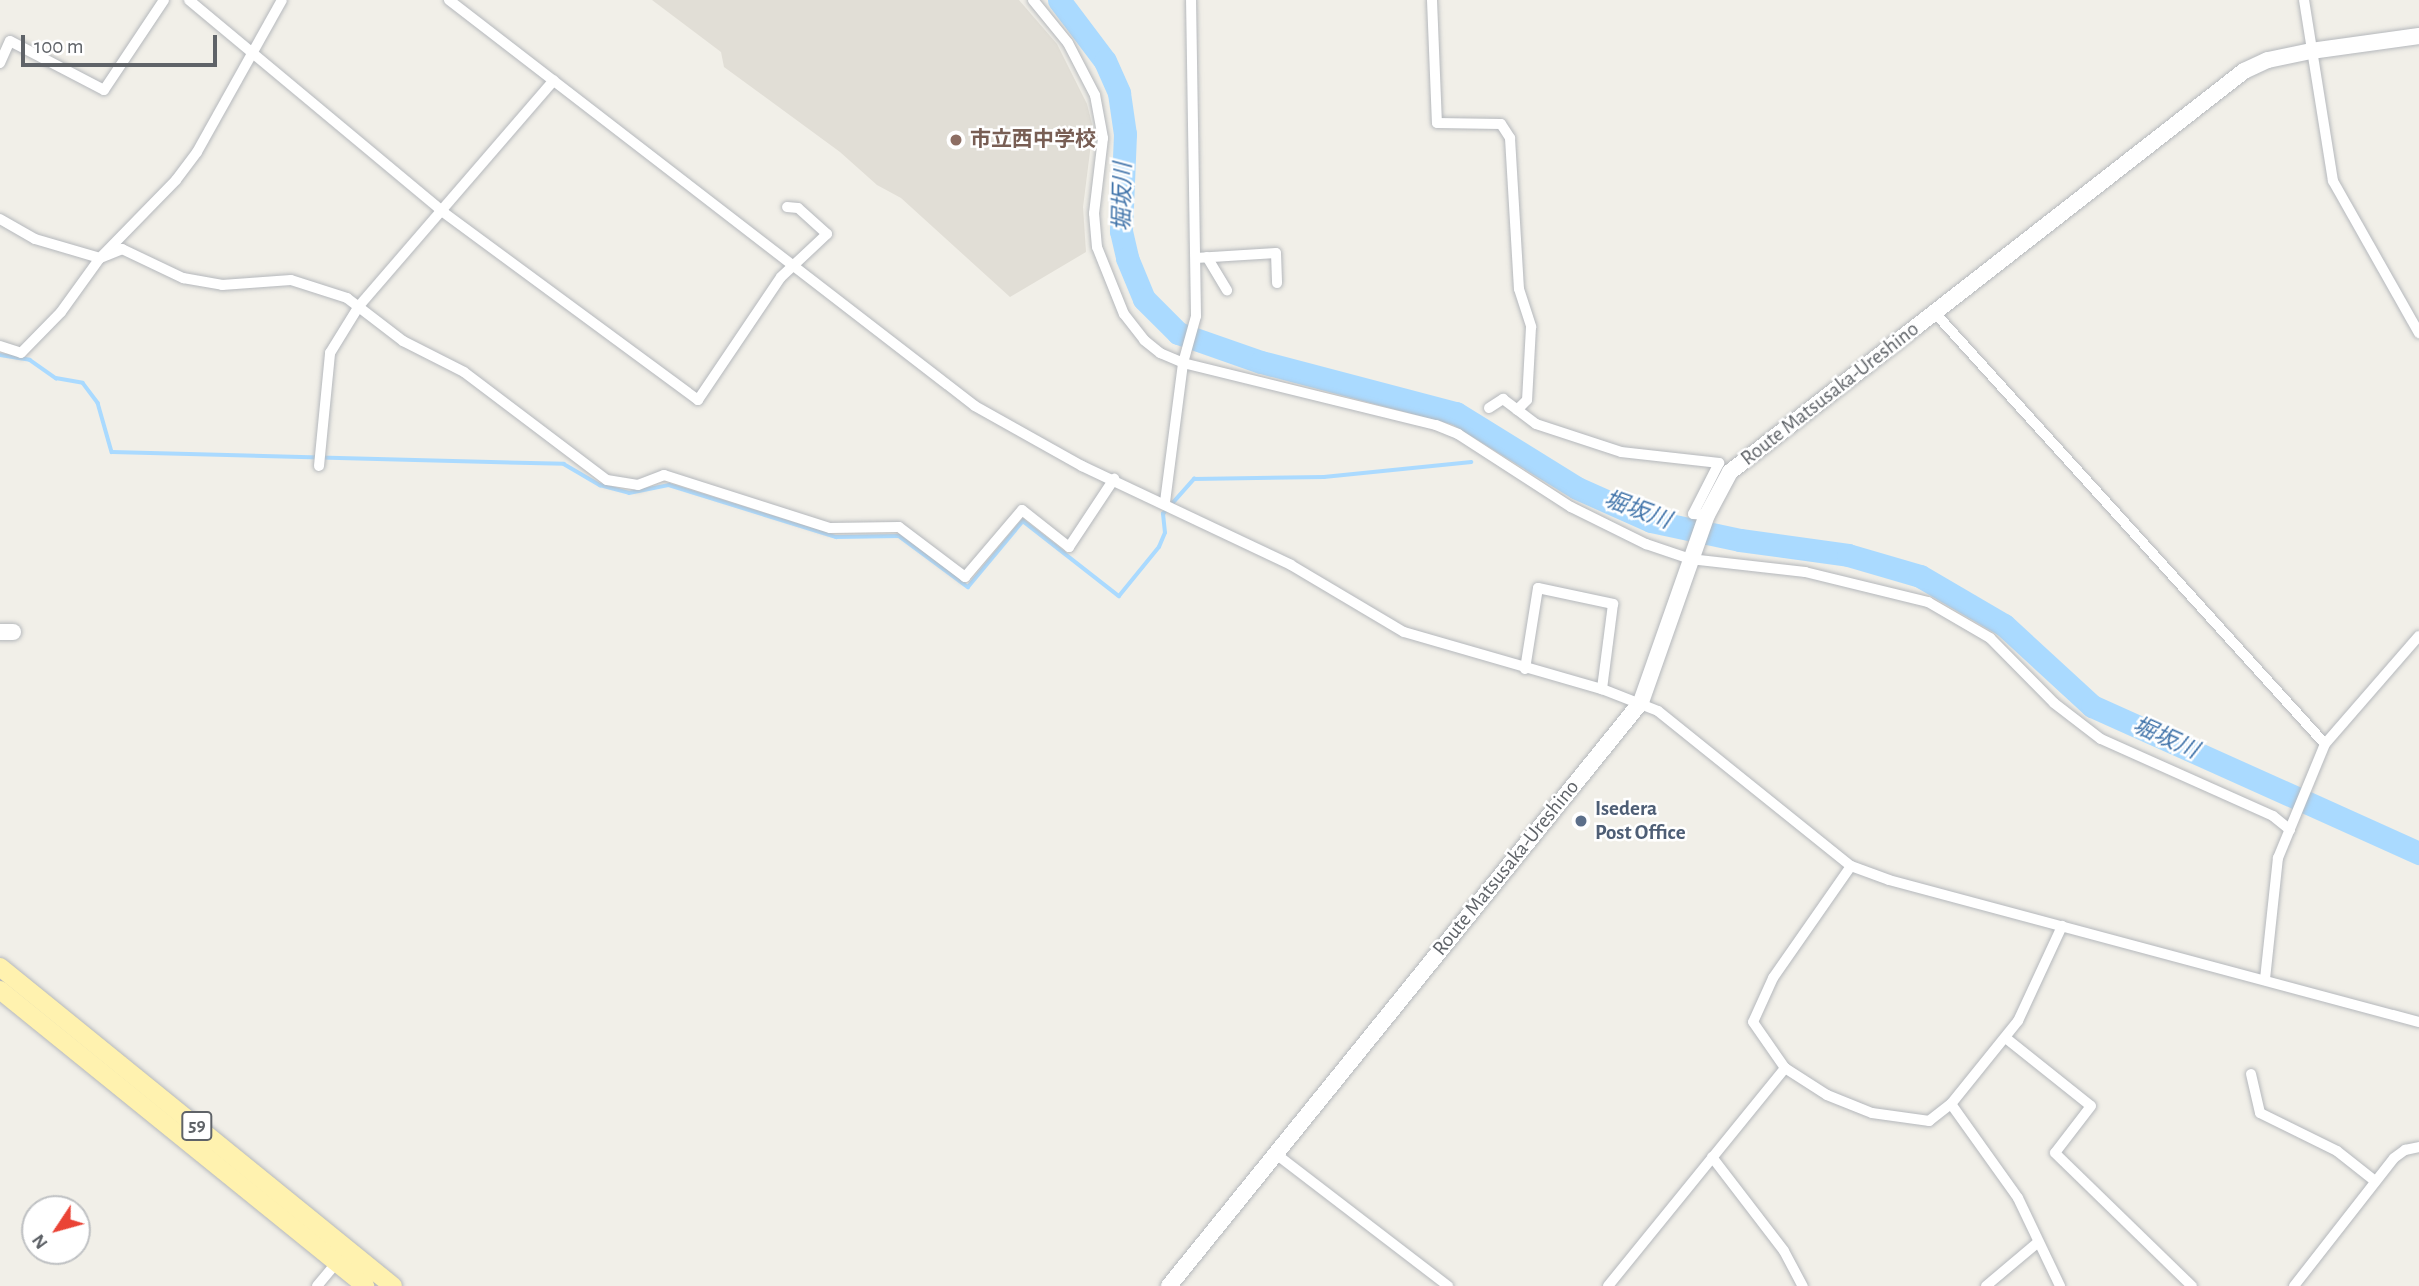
<!DOCTYPE html>
<html>
<head>
<meta charset="utf-8">
<style>
	body { margin:0 }
	#map { position:relative; width:2419px; height:1286px; overflow:hidden; background:#f1efe8; font-family:"Alegreya Sans","Noto Sans JP",sans-serif }
	div>[style] { position:absolute }
	.education>* { inset:0; background:#e1ded6 }
	.stream>* { height:3.5px; margin:-1.75px; padding:0 1.75px; transform-origin:1.75px; border-radius:1.75px; background:#aadaff }
	.river>* { height:23px; margin:-11.5px; padding:0 11.5px; transform-origin:11.5px; border-radius:11.5px; background:#aadaff }
	.roads { filter:drop-shadow(0 0 2px #b5b8bc) drop-shadow(0 0 2px #b5b8bc) }
	.street>* { height:10px; margin:-5px; padding:0 5px; transform-origin:5px; border-radius:5px; background:#fff }
	.secondary>* { height:16px; margin:-8px; padding:0 8px; transform-origin:8px; border-radius:8px; background:#fff }
	.primary>* { height:18px; margin:-9px; padding:0 9px; transform-origin:9px; border-radius:9px; background:#fff2af }
	.dots>* { width:19px; height:19px; translate:-50% -50%; box-sizing:border-box; border:4px solid #fff; border-radius:50% }
	span { translate:-50% -50%; white-space:nowrap; text-align:center; line-height:1.15; -webkit-text-stroke:5px #fff; paint-order:stroke }
	.shield-label span { padding:2px 5px; background:#fff; border:2px solid; border-radius:5px; -webkit-text-stroke-width:0 }
	.shield-label { font-size:19px; color:#5f6368; font-weight:700 }
	.education-label { font-size:21px; color:#785e54; font-weight:700 }
	.left { translate:0 -50%; text-align:left }
	.street-label { font-size:21px; color:#5f6368 }
	.service-label { font-size:21px; color:#4e5e75; font-weight:700 }
	.water-label { font-size:23px; color:#4174aa; font-style:italic }
	.north { position:absolute; left:21px; top:1195px; width:70px; height:70px; box-sizing:border-box; background:#fff; border:2px solid #bfc1c3; border-radius:50%; rotate:234deg; font-size:19px; font-weight:700; line-height:28px; text-align:center; color:#5f6368 }
	.north::after { content:''; display:block; margin:auto; width:24px; height:32px; background:#ea4335; clip-path:polygon(50% 0,100% 100%,50% 72%,0 100%) }
	.scale { position:absolute; left:21px; top:35px; width:196px; height:32px; box-sizing:border-box; border:4px solid #5f6368; border-top:0; padding-left:9px; font-size:21px; line-height:24px; white-space:nowrap; color:#5f6368; -webkit-text-stroke:5px #fff; paint-order:stroke }
</style>
</head>
<body>
<div id="map">
	<div class="education">
		<i style="clip-path:polygon(652px 0,1019px 0,1057px 44px,1087px 104px,1093px 128px,1083px 207px,1086px 252px,1010px 297px,901px 198px,877px 185px,840px 152px,724px 67px,721px 52px)"></i>
	</div>
	<div class="stream">
		<i style="left:0;top:355px;width:30px;rotate:9deg"></i>
		<i style="left:30px;top:360px;width:32px;rotate:35deg"></i>
		<i style="left:56px;top:378px;width:27px;rotate:10deg"></i>
		<i style="left:83px;top:383px;width:25px;rotate:53deg"></i>
		<i style="left:98px;top:403px;width:51px;rotate:74.1deg"></i>
		<i style="left:112px;top:452px;width:452px;rotate:1.5deg"></i>
		<i style="left:564px;top:464px;width:42px;rotate:30.3deg"></i>
		<i style="left:600px;top:485px;width:30px;rotate:15deg"></i>
		<i style="left:629px;top:493px;width:41px;rotate:-11.3deg"></i>
		<i style="left:669px;top:485px;width:175px;rotate:17.3deg"></i>
		<i style="left:836px;top:537px;width:63px;rotate:-0.9deg"></i>
		<i style="left:899px;top:536px;width:86px;rotate:36.5deg"></i>
		<i style="left:968px;top:587px;width:86px;rotate:-50.2deg"></i>
		<i style="left:1023px;top:521px;width:122px;rotate:38deg"></i>
		<i style="left:1119px;top:596px;width:63px;rotate:-50.8deg"></i>
		<i style="left:1159px;top:547px;width:15px;rotate:-67deg"></i>
		<i style="left:1165px;top:533px;width:19px;rotate:-96deg"></i>
		<i style="left:1163px;top:514px;width:47px;rotate:-48.5deg"></i>
		<i style="left:1194px;top:479px;width:130px;rotate:-0.9deg"></i>
		<i style="left:1324px;top:477px;width:148px;rotate:-5.8deg"></i>
	</div>
	<div class="river">
		<i style="left:1059px;top:0;width:76px;rotate:53deg"></i>
		<i style="left:1105px;top:61px;width:35px;rotate:66deg"></i>
		<i style="left:1119px;top:93px;width:41px;rotate:81.7deg"></i>
		<i style="left:1125px;top:134px;width:97px;rotate:92.4deg"></i>
		<i style="left:1121px;top:231px;width:28px;rotate:77deg"></i>
		<i style="left:1127px;top:258px;width:44px;rotate:67.5deg"></i>
		<i style="left:1144px;top:299px;width:48px;rotate:45deg"></i>
		<i style="left:1178px;top:333px;width:88px;rotate:19.3deg"></i>
		<i style="left:1261px;top:362px;width:202px;rotate:14.7deg"></i>
		<i style="left:1456px;top:413px;width:142px;rotate:31.8deg"></i>
		<i style="left:1577px;top:488px;width:81px;rotate:24deg"></i>
		<i style="left:1651px;top:521px;width:91px;rotate:12.1deg"></i>
		<i style="left:1740px;top:540px;width:109px;rotate:7.9deg"></i>
		<i style="left:1848px;top:555px;width:75px;rotate:16.3deg"></i>
		<i style="left:1920px;top:576px;width:97px;rotate:30.3deg"></i>
		<i style="left:2004px;top:625px;width:120px;rotate:42.6deg"></i>
		<i style="left:2092px;top:706px;width:359px;rotate:24.2deg"></i>
	</div>
	<div class="roads">
		<div class="street">
			<i style="left:189px;top:0;width:331px;rotate:39.8deg"></i>
			<i style="left:443px;top:212px;width:317px;rotate:36.4deg"></i>
			<i style="left:698px;top:400px;width:148px;rotate:-56deg"></i>
			<i style="left:781px;top:277px;width:63px;rotate:-43.1deg"></i>
			<i style="left:827px;top:234px;width:39px;rotate:-138deg"></i>
			<i style="left:798px;top:208px;width:11px;rotate:-175deg"></i>
			<i style="left:449px;top:0;width:664px;rotate:37.66deg"></i>
			<i style="left:975px;top:406px;width:123px;rotate:29.3deg"></i>
			<i style="left:1082px;top:466px;width:231px;rotate:25.3deg"></i>
			<i style="left:1291px;top:565px;width:131px;rotate:30.7deg"></i>
			<i style="left:1404px;top:632px;width:206px;rotate:16.1deg"></i>
			<i style="left:1602px;top:689px;width:60px;rotate:21.4deg"></i>
			<i style="left:1658px;top:711px;width:248px;rotate:38.8deg"></i>
			<i style="left:1851px;top:866px;width:40px;rotate:20.2deg"></i>
			<i style="left:1889px;top:880px;width:549px;rotate:15deg"></i>
			<i style="left:1033px;top:0;width:55px;rotate:50.9deg"></i>
			<i style="left:1068px;top:43px;width:59px;rotate:62.6deg"></i>
			<i style="left:1095px;top:95px;width:44px;rotate:79.5deg"></i>
			<i style="left:1103px;top:138px;width:76px;rotate:96.8deg"></i>
			<i style="left:1094px;top:213px;width:34px;rotate:85deg"></i>
			<i style="left:1097px;top:247px;width:72px;rotate:68.1deg"></i>
			<i style="left:1124px;top:314px;width:33px;rotate:52deg"></i>
			<i style="left:1144px;top:340px;width:21px;rotate:39deg"></i>
			<i style="left:1160px;top:353px;width:25px;rotate:23deg"></i>
			<i style="left:1183px;top:363px;width:260px;rotate:13.8deg"></i>
			<i style="left:1436px;top:425px;width:24px;rotate:22deg"></i>
			<i style="left:1458px;top:434px;width:135px;rotate:32.9deg"></i>
			<i style="left:1571px;top:507px;width:84px;rotate:26.3deg"></i>
			<i style="left:1646px;top:544px;width:46px;rotate:18.8deg"></i>
			<i style="left:1690px;top:559px;width:116px;rotate:6.4deg"></i>
			<i style="left:1805px;top:572px;width:127px;rotate:13.7deg"></i>
			<i style="left:1928px;top:602px;width:72px;rotate:30.1deg"></i>
			<i style="left:1990px;top:638px;width:91px;rotate:45.4deg"></i>
			<i style="left:2054px;top:703px;width:59px;rotate:37.5deg"></i>
			<i style="left:2101px;top:739px;width:188px;rotate:24.1deg"></i>
			<i style="left:2273px;top:816px;width:22px;rotate:39deg"></i>
			<i style="left:1432px;top:0;width:123px;rotate:87.7deg"></i>
			<i style="left:1437px;top:123px;width:64px;rotate:0.9deg"></i>
			<i style="left:1501px;top:124px;width:17px;rotate:57deg"></i>
			<i style="left:1510px;top:138px;width:151px;rotate:86.6deg"></i>
			<i style="left:1519px;top:289px;width:40px;rotate:72deg"></i>
			<i style="left:1531px;top:327px;width:73px;rotate:93.1deg"></i>
			<i style="left:1527px;top:400px;width:14px;rotate:135deg"></i>
			<i style="left:2304px;top:0;width:183px;rotate:80.9deg"></i>
			<i style="left:2333px;top:181px;width:175px;rotate:60.5deg"></i>
			<i style="left:0;top:63px;width:24px;rotate:-66deg"></i>
			<i style="left:10px;top:41px;width:106px;rotate:27.5deg"></i>
			<i style="left:104px;top:90px;width:108px;rotate:-56.3deg"></i>
			<i style="left:0;top:219px;width:40px;rotate:29.7deg"></i>
			<i style="left:35px;top:239px;width:68px;rotate:16.3deg"></i>
			<i style="left:100px;top:258px;width:24px;rotate:-22deg"></i>
			<i style="left:122px;top:249px;width:68px;rotate:25.4deg"></i>
			<i style="left:183px;top:278px;width:40px;rotate:10deg"></i>
			<i style="left:222px;top:285px;width:69px;rotate:-4.1deg"></i>
			<i style="left:291px;top:280px;width:59px;rotate:17.8deg"></i>
			<i style="left:347px;top:298px;width:71px;rotate:37.5deg"></i>
			<i style="left:403px;top:341px;width:68px;rotate:26.9deg"></i>
			<i style="left:464px;top:372px;width:179px;rotate:37.1deg"></i>
			<i style="left:607px;top:480px;width:31px;rotate:9deg"></i>
			<i style="left:638px;top:485px;width:28px;rotate:-21deg"></i>
			<i style="left:664px;top:475px;width:174px;rotate:17.7deg"></i>
			<i style="left:830px;top:528px;width:69px;rotate:-0.8deg"></i>
			<i style="left:899px;top:527px;width:83px;rotate:37.1deg"></i>
			<i style="left:965px;top:577px;width:88px;rotate:-49.6deg"></i>
			<i style="left:1022px;top:510px;width:60px;rotate:38.2deg"></i>
			<i style="left:1069px;top:547px;width:82px;rotate:-56.5deg"></i>
			<i style="left:1207px;top:257px;width:39px;rotate:59deg"></i>
			<i style="left:1196px;top:258px;width:80px;rotate:-3.6deg"></i>
			<i style="left:1276px;top:253px;width:30px;rotate:88deg"></i>
			<i style="left:1935px;top:313px;width:581px;rotate:47.86deg"></i>
			<i style="left:0;top:346px;width:22px;rotate:18deg"></i>
			<i style="left:21px;top:353px;width:57px;rotate:-45.7deg"></i>
			<i style="left:61px;top:312px;width:67px;rotate:-54.2deg"></i>
			<i style="left:100px;top:258px;width:109px;rotate:-45.7deg"></i>
			<i style="left:176px;top:180px;width:35px;rotate:-53deg"></i>
			<i style="left:197px;top:152px;width:174px;rotate:-60.8deg"></i>
			<i style="left:1489px;top:408px;width:17px;rotate:-33deg"></i>
			<i style="left:1503px;top:399px;width:41px;rotate:37.1deg"></i>
			<i style="left:1536px;top:424px;width:89px;rotate:18.2deg"></i>
			<i style="left:1621px;top:452px;width:99px;rotate:6.4deg"></i>
			<i style="left:1719px;top:463px;width:57px;rotate:117deg"></i>
			<i style="left:1693px;top:514px;width:14px;rotate:4deg"></i>
			<i style="left:319px;top:466px;width:114px;rotate:-84.4deg"></i>
			<i style="left:330px;top:353px;width:55px;rotate:-58.3deg"></i>
			<i style="left:359px;top:306px;width:298px;rotate:-49.2deg"></i>
			<i style="left:1165px;top:502px;width:140px;rotate:-82.6deg"></i>
			<i style="left:1183px;top:363px;width:49px;rotate:-74.5deg"></i>
			<i style="left:1196px;top:316px;width:316px;rotate:-90.9deg"></i>
			<i style="left:1525px;top:669px;width:82px;rotate:-80.9deg"></i>
			<i style="left:1538px;top:588px;width:77px;rotate:12deg"></i>
			<i style="left:1613px;top:604px;width:86px;rotate:97.4deg"></i>
			<i style="left:1851px;top:866px;width:136px;rotate:124.9deg"></i>
			<i style="left:1773px;top:978px;width:48px;rotate:114.4deg"></i>
			<i style="left:1753px;top:1022px;width:56px;rotate:55.2deg"></i>
			<i style="left:1785px;top:1068px;width:50px;rotate:32.7deg"></i>
			<i style="left:1827px;top:1095px;width:48px;rotate:21.8deg"></i>
			<i style="left:1872px;top:1113px;width:58px;rotate:8deg"></i>
			<i style="left:1929px;top:1121px;width:28px;rotate:-38deg"></i>
			<i style="left:1951px;top:1104px;width:107px;rotate:-51.1deg"></i>
			<i style="left:2018px;top:1021px;width:105px;rotate:-65.1deg"></i>
			<i style="left:2265px;top:979px;width:122px;rotate:-83.9deg"></i>
			<i style="left:2278px;top:858px;width:123px;rotate:-67.6deg"></i>
			<i style="left:2325px;top:744px;width:143px;rotate:-49deg"></i>
			<i style="left:2007px;top:1039px;width:107px;rotate:38.6deg"></i>
			<i style="left:2091px;top:1106px;width:59px;rotate:127.5deg"></i>
			<i style="left:2055px;top:1153px;width:191px;rotate:44.2deg"></i>
			<i style="left:2251px;top:1074px;width:40px;rotate:77deg"></i>
			<i style="left:2260px;top:1113px;width:86px;rotate:26.3deg"></i>
			<i style="left:2337px;top:1151px;width:48px;rotate:38.3deg"></i>
			<i style="left:1951px;top:1104px;width:115px;rotate:54.5deg"></i>
			<i style="left:2018px;top:1198px;width:98px;rotate:64.5deg"></i>
			<i style="left:1276px;top:1154px;width:217px;rotate:37.5deg"></i>
			<i style="left:1712px;top:1157px;width:118px;rotate:52.5deg"></i>
			<i style="left:1784px;top:1251px;width:40px;rotate:62deg"></i>
			<i style="left:317px;top:1286px;width:30px;rotate:-50deg"></i>
			<i style="left:1608px;top:1286px;width:281px;rotate:-50.9deg"></i>
			<i style="left:1986px;top:1286px;width:67px;rotate:-40.1deg"></i>
			<i style="left:2294px;top:1286px;width:162px;rotate:-52deg"></i>
			<i style="left:2394px;top:1158px;width:14px;rotate:-36deg"></i>
			<i style="left:2405px;top:1150px;width:14px;rotate:-12deg"></i>
		</div>
		<div class="secondary">
			<i style="left:0;top:632px;width:13px"></i>
			<i style="left:1169px;top:1286px;width:751px;rotate:-51.05deg"></i>
			<i style="left:1641px;top:702px;width:198px;rotate:-70.6deg"></i>
			<i style="left:1707px;top:515px;width:49px;rotate:-61.9deg"></i>
			<i style="left:1730px;top:472px;width:652px;rotate:-37.96deg"></i>
			<i style="left:2244px;top:71px;width:26px;rotate:-25deg"></i>
			<i style="left:2268px;top:60px;width:44px;rotate:-11.8deg"></i>
			<i style="left:2311px;top:51px;width:109px;rotate:-7.9deg"></i>
		</div>
		<div class="primary">
			<i style="left:0;top:967px;width:506px;rotate:39.07deg"></i>
			<i style="left:0;top:990px;width:470px;rotate:39deg"></i>
		</div>
	</div>
	<div class="dots">
		<i style="left:956px;top:140px;background:#8d6e63"></i>
		<i style="left:1581px;top:821px;background:#5c6f8a"></i>
	</div>
	<div class="shield-label">
		<span style="left:197px;top:1126px">59</span>
	</div>
	<div class="education-label">
		<span class="left" style="left:970px;top:140px">市立西中学校</span>
	</div>
	<div class="street-label">
		<span style="left:1830px;top:394px;rotate:-38deg">Route Matsusaka-Ureshino</span>
		<span style="left:1506px;top:868px;rotate:-51deg">Route Matsusaka-Ureshino</span>
	</div>
	<div class="service-label">
		<span class="left" style="left:1595px;top:821px">Isedera<br>Post Office</span>
	</div>
	<div class="water-label">
		<span style="left:1124px;top:197px;rotate:-89deg">堀坂川</span>
		<span style="left:1637px;top:511px;rotate:20deg">堀坂川</span>
		<span style="left:2165px;top:739px;rotate:24deg">堀坂川</span>
	</div>
	<div class="north">N</div>
	<div class="scale">100 m</div>
</div>
</body>
</html>
